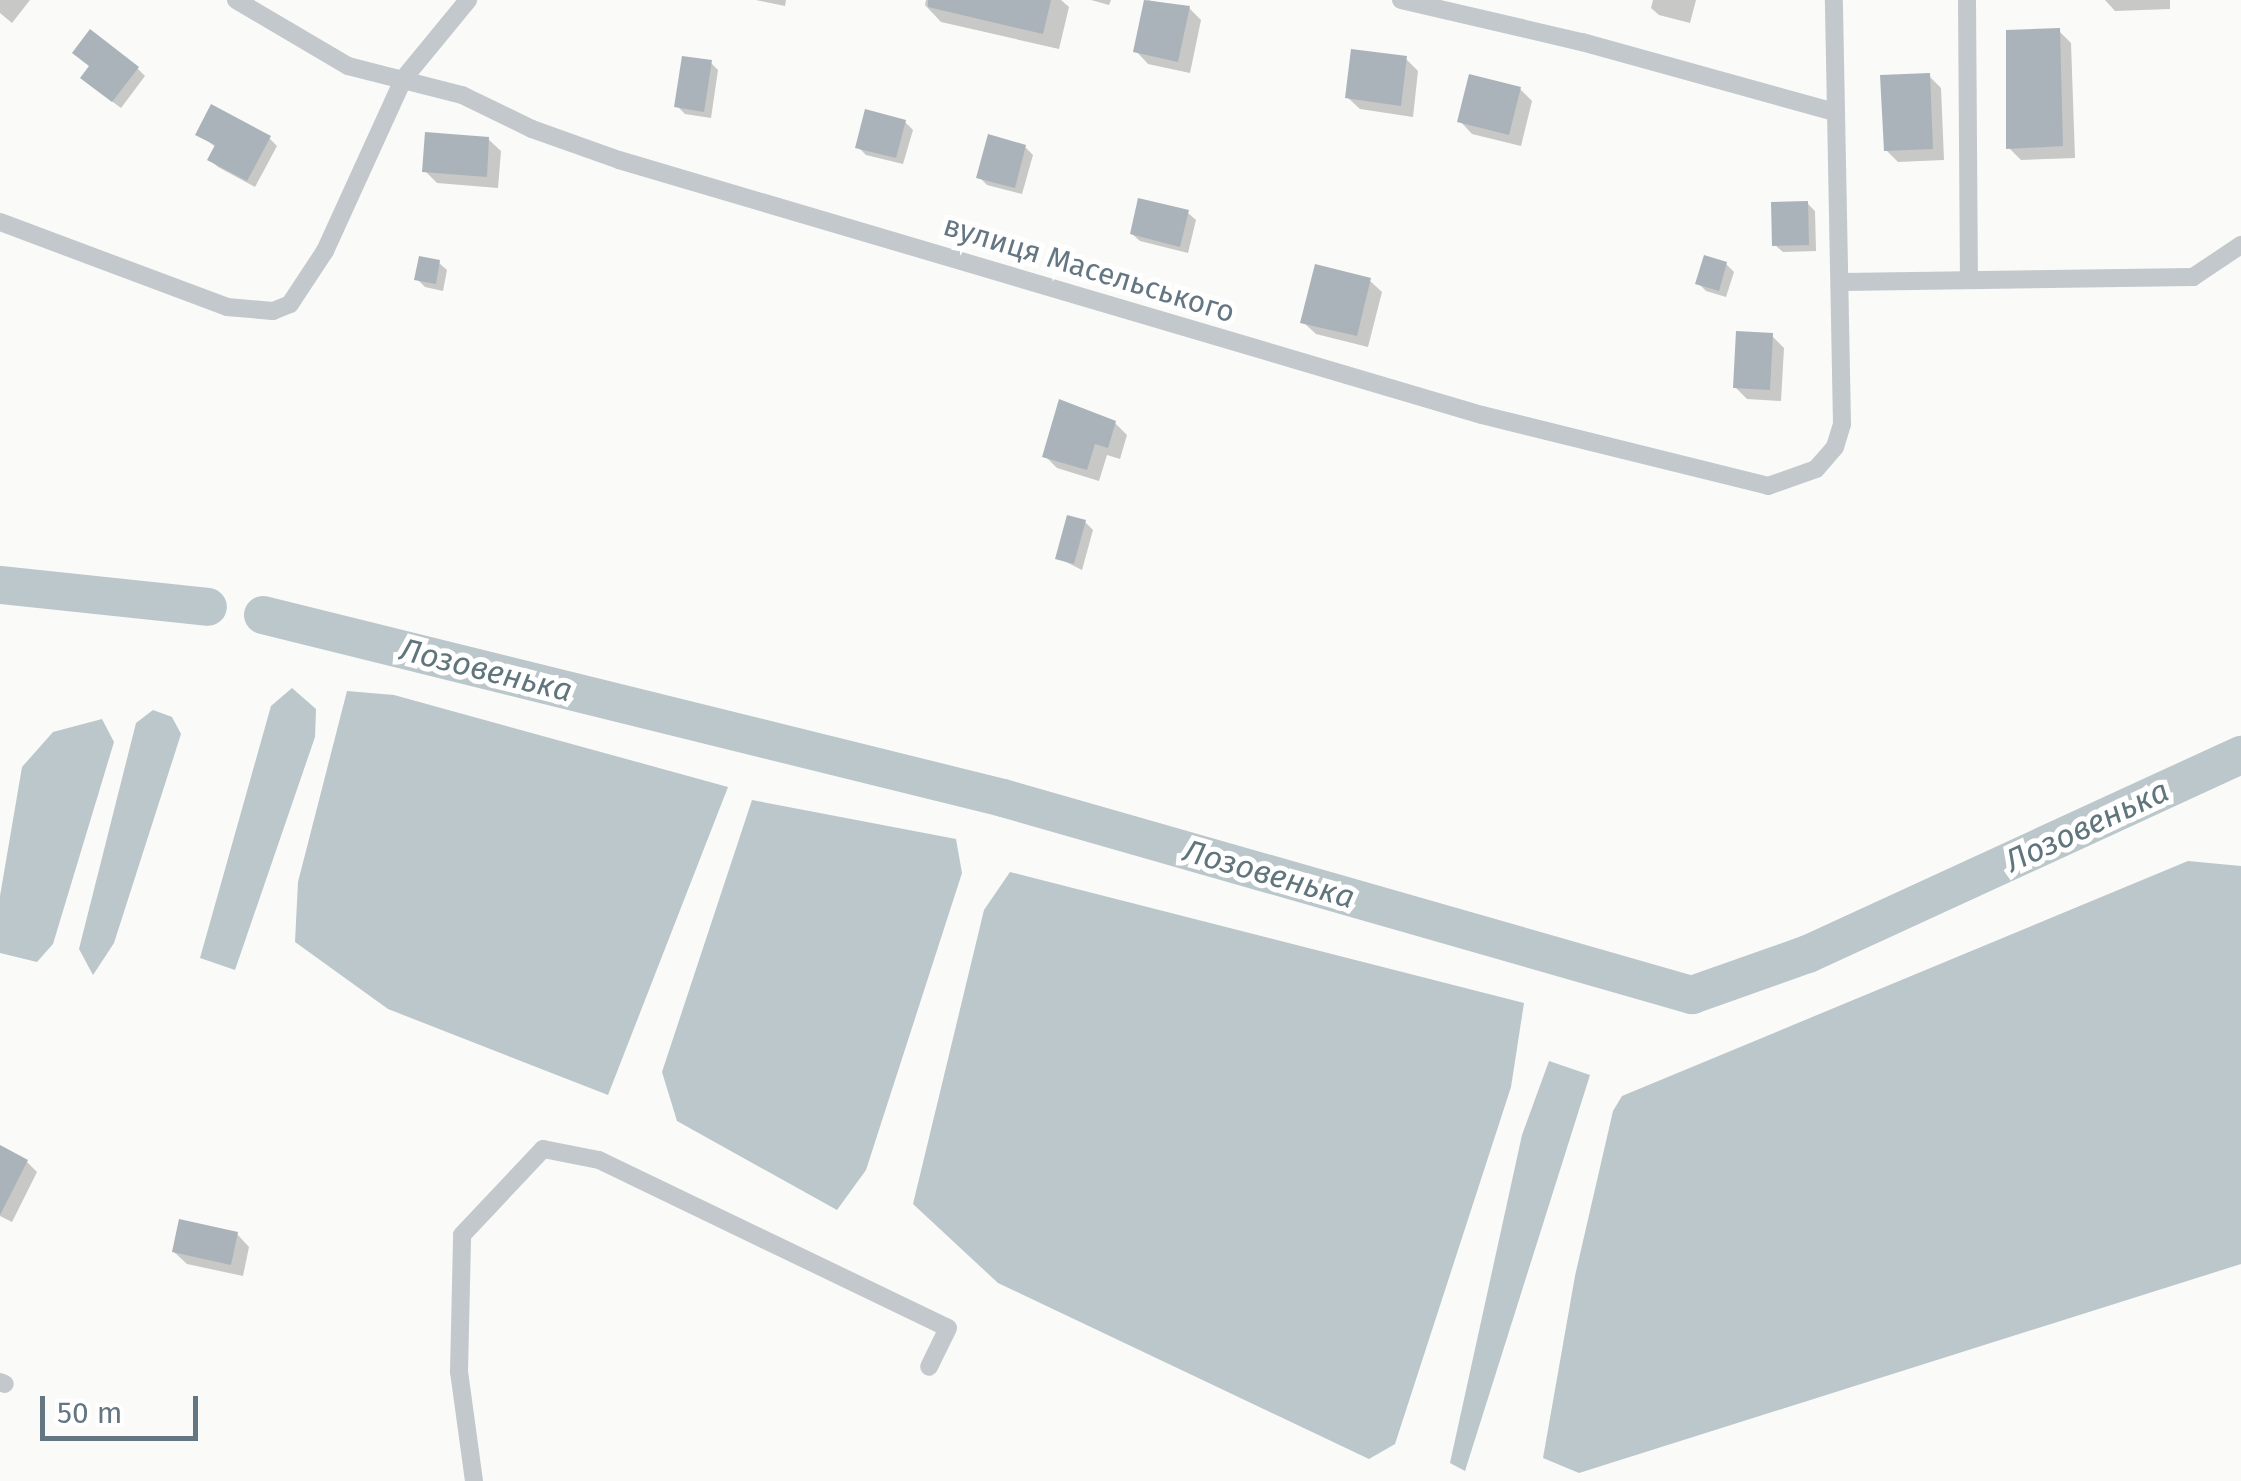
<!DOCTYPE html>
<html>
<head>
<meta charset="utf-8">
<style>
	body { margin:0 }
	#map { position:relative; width:2241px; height:1481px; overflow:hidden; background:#fafaf8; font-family:"Fira Sans",sans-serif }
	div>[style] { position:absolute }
	.water>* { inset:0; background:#bbc7cb }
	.shadow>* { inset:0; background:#0003 }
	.river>* { height:38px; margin:-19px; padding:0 19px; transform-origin:19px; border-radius:19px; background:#bbc7cb }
	.building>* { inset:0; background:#aab3b9 }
	.minor>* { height:18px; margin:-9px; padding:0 9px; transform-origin:9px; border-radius:9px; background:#c3c8cc }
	span { translate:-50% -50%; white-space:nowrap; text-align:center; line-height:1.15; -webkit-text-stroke:10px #fff; paint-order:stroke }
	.street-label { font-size:30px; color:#657683 }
	.water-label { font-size:32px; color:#60757c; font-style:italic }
	.scale { position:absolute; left:40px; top:1396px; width:158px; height:45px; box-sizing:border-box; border:5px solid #657683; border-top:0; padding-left:12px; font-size:30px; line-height:35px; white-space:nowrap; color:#657683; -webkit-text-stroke:8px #fff; paint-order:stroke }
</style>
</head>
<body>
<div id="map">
	<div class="water">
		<i style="clip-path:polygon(292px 688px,316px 709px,315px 737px,235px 970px,200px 958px,271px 706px)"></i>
		<i style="clip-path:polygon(347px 691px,394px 695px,728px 787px,608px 1095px,388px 1009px,295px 942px,298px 882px)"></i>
		<i style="clip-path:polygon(153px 710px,172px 717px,181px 734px,114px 943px,93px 975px,79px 949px,136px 723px)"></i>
		<i style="clip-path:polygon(102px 719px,114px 742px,53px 944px,37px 962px,0 953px,0 896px,22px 767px,53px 732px)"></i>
		<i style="clip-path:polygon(752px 800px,956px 839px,962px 873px,866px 1170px,837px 1210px,677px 1121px,662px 1072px)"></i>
		<i style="clip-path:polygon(2188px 861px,2241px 866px,2241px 1264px,1579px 1473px,1543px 1458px,1575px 1276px,1613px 1111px,1622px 1096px)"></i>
		<i style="clip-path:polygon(1010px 872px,1524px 1003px,1511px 1087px,1395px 1444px,1369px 1459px,998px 1283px,913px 1204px,984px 910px)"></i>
		<i style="clip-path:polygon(1549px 1061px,1590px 1075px,1465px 1471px,1450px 1463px,1522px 1135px)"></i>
	</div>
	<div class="shadow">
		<i style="clip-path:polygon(0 0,30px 0,12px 23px,0 13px)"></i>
		<i style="clip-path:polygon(756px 0,786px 0,785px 6px)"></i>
		<i style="clip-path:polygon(926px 0,1061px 0,1069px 7px,1059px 49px,941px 22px,925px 5px)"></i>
		<i style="clip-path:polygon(1091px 0,1111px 0,1109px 5px)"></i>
		<i style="clip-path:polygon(1147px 0,1189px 8px,1201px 20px,1190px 73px,1148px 64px,1136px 51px)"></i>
		<i style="clip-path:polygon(1653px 0,1696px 0,1690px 23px,1659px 15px,1651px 8px)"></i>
		<i style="clip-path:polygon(2105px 0,2170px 0,2170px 9px,2115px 11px)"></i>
		<i style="clip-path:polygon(2059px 31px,2071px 43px,2075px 158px,2021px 160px,2009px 148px)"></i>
		<i style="clip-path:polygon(1406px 59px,1418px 71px,1413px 117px,1360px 109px,1347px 97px)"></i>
		<i style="clip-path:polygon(711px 63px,718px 70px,711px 118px,685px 114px,677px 106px)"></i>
		<i style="clip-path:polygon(137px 68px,145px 76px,121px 108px,90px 85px)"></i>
		<i style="clip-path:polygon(1929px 76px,1941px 88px,1944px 160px,1898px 162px,1886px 150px)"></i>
		<i style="clip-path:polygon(1520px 89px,1532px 101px,1521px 146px,1472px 134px,1460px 121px)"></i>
		<i style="clip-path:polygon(905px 122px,913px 130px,903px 164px,866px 155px,858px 147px)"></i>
		<i style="clip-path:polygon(198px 134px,269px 138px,277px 146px,255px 187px,218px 167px,210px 160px,217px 148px)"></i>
		<i style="clip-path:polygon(488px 139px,501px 151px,498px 188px,437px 183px,425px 171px)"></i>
		<i style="clip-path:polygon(1025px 147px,1033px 155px,1022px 194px,987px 185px,979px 177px)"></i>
		<i style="clip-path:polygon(1807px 203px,1815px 211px,1816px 251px,1783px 252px,1775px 245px)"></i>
		<i style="clip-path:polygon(1188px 213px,1196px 220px,1188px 253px,1140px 241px,1132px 234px)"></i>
		<i style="clip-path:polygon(439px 263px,447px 270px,443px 291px,425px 287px,417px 279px)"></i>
		<i style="clip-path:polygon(1726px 264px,1734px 272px,1726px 297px,1706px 291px,1698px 283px)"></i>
		<i style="clip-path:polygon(1369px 280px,1382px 292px,1368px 347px,1316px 334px,1303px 322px)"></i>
		<i style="clip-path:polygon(1772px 336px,1784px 348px,1781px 401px,1747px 399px,1735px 387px)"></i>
		<i style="clip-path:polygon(1115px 423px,1127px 435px,1120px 459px,1107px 455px,1099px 481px,1057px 468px,1045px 456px)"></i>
		<i style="clip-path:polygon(1085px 522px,1093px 530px,1082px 570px,1058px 558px)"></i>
		<i style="clip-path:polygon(0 1153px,27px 1162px,37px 1172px,12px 1222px,0 1216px)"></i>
		<i style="clip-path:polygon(237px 1234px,249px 1247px,243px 1276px,187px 1264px,174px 1252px)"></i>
	</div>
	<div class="river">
		<i style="left:0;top:585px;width:209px;rotate:6deg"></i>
		<i style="left:263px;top:615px;width:762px;rotate:13.89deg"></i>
		<i style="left:1003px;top:798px;width:717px;rotate:15.96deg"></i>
		<i style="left:1692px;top:995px;width:123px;rotate:-19.5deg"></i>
		<i style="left:1808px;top:954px;width:477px;rotate:-24.7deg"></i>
	</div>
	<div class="building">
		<i style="clip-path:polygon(928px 0,1051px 0,1043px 34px,928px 7px)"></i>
		<i style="clip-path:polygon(1144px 0,1190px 6px,1178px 62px,1133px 52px)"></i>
		<i style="clip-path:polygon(2060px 28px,2063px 146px,2006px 149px,2006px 30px)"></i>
		<i style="clip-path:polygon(90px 29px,139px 67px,112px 102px,80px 78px,89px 66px,72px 53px)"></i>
		<i style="clip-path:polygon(1351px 49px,1407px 56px,1401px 106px,1345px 98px)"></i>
		<i style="clip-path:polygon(682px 56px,712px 60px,704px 112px,674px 107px)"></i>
		<i style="clip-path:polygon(1930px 73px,1933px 149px,1884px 151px,1880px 75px)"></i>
		<i style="clip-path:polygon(1469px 74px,1521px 87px,1509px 135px,1457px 122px)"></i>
		<i style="clip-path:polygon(211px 104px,271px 136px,247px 181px,207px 160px,215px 145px,195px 135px)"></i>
		<i style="clip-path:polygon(865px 109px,906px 120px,896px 158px,855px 148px)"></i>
		<i style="clip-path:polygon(425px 132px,489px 137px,487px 177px,422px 172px)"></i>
		<i style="clip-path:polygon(988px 134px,1026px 145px,1015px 188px,976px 178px)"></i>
		<i style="clip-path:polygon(1138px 198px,1189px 210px,1180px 247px,1130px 234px)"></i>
		<i style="clip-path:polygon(1808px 201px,1809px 245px,1772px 246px,1771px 202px)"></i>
		<i style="clip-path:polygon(1704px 255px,1727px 262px,1719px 291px,1695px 284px)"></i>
		<i style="clip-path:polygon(419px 256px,440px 260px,436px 284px,414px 280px)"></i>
		<i style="clip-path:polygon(1315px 264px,1371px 278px,1357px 336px,1300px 323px)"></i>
		<i style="clip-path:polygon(1736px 331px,1773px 333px,1770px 390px,1733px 388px)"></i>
		<i style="clip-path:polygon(1059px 399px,1116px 421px,1108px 448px,1095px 444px,1087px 470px,1042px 457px)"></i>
		<i style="clip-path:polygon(1067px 515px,1086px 520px,1074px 564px,1055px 559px)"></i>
		<i style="clip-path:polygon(0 1145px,28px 1160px,0 1215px)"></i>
		<i style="clip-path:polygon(179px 1219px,238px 1232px,231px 1265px,172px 1252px)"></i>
	</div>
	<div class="minor">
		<i style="left:236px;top:0;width:130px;rotate:30.5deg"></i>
		<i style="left:348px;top:66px;width:118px;rotate:14.3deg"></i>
		<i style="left:462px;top:95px;width:78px;rotate:25.9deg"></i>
		<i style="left:532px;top:129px;width:92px;rotate:19.6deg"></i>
		<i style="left:619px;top:160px;width:900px;rotate:16.46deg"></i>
		<i style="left:1482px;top:415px;width:295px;rotate:13.9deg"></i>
		<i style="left:1768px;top:486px;width:51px;rotate:-19.5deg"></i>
		<i style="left:1816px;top:469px;width:29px;rotate:-49deg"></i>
		<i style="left:1835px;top:447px;width:24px;rotate:-73deg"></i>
		<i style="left:1842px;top:424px;width:424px;rotate:-91.1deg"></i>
		<i style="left:1401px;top:0;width:186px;rotate:13.1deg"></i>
		<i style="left:1582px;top:42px;width:263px;rotate:15.5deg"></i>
		<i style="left:1967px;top:0;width:277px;rotate:89.6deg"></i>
		<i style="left:0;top:222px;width:242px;rotate:20.5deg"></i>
		<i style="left:227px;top:307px;width:46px;rotate:5deg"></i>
		<i style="left:273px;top:311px;width:18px;rotate:-22deg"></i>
		<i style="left:290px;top:304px;width:64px;rotate:-56.6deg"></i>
		<i style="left:325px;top:251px;width:190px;rotate:-65.5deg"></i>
		<i style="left:404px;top:78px;width:101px;rotate:-50.6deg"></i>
		<i style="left:1843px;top:282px;width:350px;rotate:-0.8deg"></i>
		<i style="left:2193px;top:277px;width:58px;rotate:-33.7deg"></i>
		<i style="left:0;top:1382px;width:5px;rotate:22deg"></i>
		<i style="left:474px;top:1481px;width:110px;rotate:-97.8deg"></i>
		<i style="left:459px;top:1372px;width:137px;rotate:-88.7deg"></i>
		<i style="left:462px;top:1235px;width:118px;rotate:-46.7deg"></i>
		<i style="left:543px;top:1149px;width:57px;rotate:11.1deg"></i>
		<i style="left:599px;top:1160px;width:387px;rotate:25.7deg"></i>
		<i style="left:948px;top:1328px;width:43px;rotate:116deg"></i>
	</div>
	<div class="street-label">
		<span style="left:1089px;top:269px;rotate:17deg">вулиця Масельського</span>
	</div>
	<div class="water-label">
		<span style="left:486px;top:670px;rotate:14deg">Лозовенька</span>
		<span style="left:2087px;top:826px;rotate:-25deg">Лозовенька</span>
		<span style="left:1269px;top:874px;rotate:16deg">Лозовенька</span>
	</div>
	<div class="scale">50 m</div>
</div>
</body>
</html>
